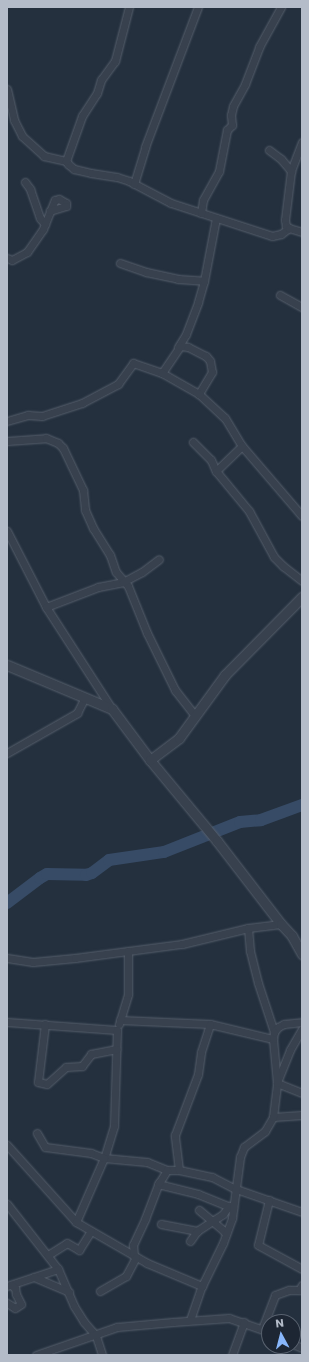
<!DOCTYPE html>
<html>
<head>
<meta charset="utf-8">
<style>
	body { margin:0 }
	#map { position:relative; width:309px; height:1362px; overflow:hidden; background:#24303e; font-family:Poppins,sans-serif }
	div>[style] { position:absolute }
	.river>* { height:12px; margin:-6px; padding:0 6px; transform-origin:6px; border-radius:6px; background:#374b66 }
	.roads { filter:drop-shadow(0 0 1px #565f6c) drop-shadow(0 0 1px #565f6c) }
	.minor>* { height:7px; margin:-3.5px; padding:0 3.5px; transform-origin:3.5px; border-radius:3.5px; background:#38414e }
	.tertiary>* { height:9px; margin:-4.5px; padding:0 4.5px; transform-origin:4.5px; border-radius:4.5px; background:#38414e }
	span { translate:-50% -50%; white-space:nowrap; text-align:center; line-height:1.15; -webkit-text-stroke:4px #1d2633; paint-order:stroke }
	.frame { position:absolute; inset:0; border:8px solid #b4bcc9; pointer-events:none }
	.north { position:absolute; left:261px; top:1314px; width:40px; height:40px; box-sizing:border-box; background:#1d2633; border:1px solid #59626f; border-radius:50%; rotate:353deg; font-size:11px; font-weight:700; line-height:16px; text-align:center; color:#b4bcc9 }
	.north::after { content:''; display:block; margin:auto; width:14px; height:18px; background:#88b6fa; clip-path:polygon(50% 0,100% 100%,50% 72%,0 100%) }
</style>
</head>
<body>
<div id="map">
	<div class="river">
		<i style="left:7px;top:903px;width:41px;rotate:-37.1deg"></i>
		<i style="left:40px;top:878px;width:8px;rotate:-30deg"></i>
		<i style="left:47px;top:874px;width:39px;rotate:1deg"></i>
		<i style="left:86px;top:875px;width:6px;rotate:-18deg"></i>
		<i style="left:92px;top:873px;width:21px;rotate:-37deg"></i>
		<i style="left:109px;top:860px;width:56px;rotate:-8.3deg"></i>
		<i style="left:164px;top:852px;width:82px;rotate:-21.5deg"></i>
		<i style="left:240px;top:822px;width:21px;rotate:-5deg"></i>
		<i style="left:261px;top:820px;width:44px;rotate:-20.1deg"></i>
	</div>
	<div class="roads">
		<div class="minor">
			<i style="left:7px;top:89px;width:32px;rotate:77deg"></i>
			<i style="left:14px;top:120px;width:18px;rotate:63deg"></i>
			<i style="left:22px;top:136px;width:30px;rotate:42deg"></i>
			<i style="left:44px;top:156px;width:23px;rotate:13deg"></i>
			<i style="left:66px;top:161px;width:4px;rotate:56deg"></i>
			<i style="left:68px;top:164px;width:8px;rotate:40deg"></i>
			<i style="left:74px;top:169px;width:17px;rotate:13deg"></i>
			<i style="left:91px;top:173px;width:26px;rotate:9deg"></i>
			<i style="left:117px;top:177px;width:13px;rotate:18deg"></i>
			<i style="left:129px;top:181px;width:47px;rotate:27.6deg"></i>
			<i style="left:171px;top:203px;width:106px;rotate:18.1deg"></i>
			<i style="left:272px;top:236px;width:9px;rotate:-13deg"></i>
			<i style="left:281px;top:234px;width:10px;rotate:-37deg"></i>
			<i style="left:302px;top:142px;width:31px;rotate:111deg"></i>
			<i style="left:291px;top:171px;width:49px;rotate:97deg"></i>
			<i style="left:285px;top:220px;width:6px;rotate:81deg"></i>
			<i style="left:286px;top:226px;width:4px;rotate:34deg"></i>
			<i style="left:289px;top:228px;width:14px;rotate:17deg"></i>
			<i style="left:269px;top:150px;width:15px;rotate:37deg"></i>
			<i style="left:281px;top:159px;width:16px;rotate:50deg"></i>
			<i style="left:66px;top:161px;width:48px;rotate:-70.4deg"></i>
			<i style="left:82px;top:116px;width:27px;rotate:-57deg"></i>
			<i style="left:97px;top:93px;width:14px;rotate:-73deg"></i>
			<i style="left:101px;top:80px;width:24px;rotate:-54deg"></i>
			<i style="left:115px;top:61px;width:56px;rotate:-75.5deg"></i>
			<i style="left:25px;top:182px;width:9px;rotate:54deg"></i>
			<i style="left:30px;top:189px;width:31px;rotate:71deg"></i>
			<i style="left:40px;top:218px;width:8px;rotate:50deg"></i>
			<i style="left:134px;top:184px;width:39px;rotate:-73deg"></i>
			<i style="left:145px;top:147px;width:150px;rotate:-69.3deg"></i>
			<i style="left:201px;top:213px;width:13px;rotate:-81deg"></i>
			<i style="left:203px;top:200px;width:33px;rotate:-61deg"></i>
			<i style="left:219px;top:171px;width:42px;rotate:-79deg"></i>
			<i style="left:227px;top:130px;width:7px;rotate:-45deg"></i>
			<i style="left:232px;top:125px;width:10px;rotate:-96deg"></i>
			<i style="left:231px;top:115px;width:9px;rotate:-77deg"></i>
			<i style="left:233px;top:106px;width:25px;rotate:-61deg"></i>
			<i style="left:245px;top:84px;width:40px;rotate:-69deg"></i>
			<i style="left:259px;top:47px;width:46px;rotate:-61.2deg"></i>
			<i style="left:7px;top:258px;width:5px;rotate:22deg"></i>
			<i style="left:12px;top:260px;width:17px;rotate:-28deg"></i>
			<i style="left:27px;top:252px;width:28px;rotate:-55deg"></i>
			<i style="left:43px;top:229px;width:31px;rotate:-68deg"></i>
			<i style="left:55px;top:200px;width:4px;rotate:-14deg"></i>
			<i style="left:59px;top:199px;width:8px;rotate:30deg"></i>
			<i style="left:66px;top:203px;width:3px;rotate:90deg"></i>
			<i style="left:66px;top:206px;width:17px;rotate:163deg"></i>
			<i style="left:120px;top:263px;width:28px;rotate:19deg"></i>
			<i style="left:146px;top:272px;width:33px;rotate:12deg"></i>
			<i style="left:178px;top:279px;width:26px;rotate:4deg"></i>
			<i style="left:280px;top:295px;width:25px;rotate:29deg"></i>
			<i style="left:178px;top:347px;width:15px;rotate:-58deg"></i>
			<i style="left:186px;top:334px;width:34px;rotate:-69deg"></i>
			<i style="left:198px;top:302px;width:22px;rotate:-74deg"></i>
			<i style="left:204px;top:281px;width:64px;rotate:-79.2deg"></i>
			<i style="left:162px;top:373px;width:32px;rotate:-56deg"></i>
			<i style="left:180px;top:346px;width:8px;rotate:7deg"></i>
			<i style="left:188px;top:347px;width:20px;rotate:27deg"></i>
			<i style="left:206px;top:356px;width:6px;rotate:51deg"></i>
			<i style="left:210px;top:361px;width:11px;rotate:80deg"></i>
			<i style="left:212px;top:372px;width:26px;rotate:121deg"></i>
			<i style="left:199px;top:394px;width:35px;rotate:43deg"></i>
			<i style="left:225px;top:418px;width:33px;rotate:59deg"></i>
			<i style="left:242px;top:446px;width:92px;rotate:49.4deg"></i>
			<i style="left:7px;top:421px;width:22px;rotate:-16deg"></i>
			<i style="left:28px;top:415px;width:14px;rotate:4deg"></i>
			<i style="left:42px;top:416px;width:42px;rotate:-18deg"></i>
			<i style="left:82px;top:403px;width:41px;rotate:-27.8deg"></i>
			<i style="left:118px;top:384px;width:26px;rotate:-54deg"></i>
			<i style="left:133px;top:363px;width:31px;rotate:19deg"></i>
			<i style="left:162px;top:373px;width:43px;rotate:29.6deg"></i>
			<i style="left:7px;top:441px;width:39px;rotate:-4deg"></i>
			<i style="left:46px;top:438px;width:13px;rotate:23deg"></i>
			<i style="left:58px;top:443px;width:7px;rotate:45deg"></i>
			<i style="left:63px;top:448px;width:47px;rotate:64.5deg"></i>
			<i style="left:83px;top:490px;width:20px;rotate:84deg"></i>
			<i style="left:85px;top:510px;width:20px;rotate:66deg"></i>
			<i style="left:93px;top:528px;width:32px;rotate:58deg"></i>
			<i style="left:110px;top:555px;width:18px;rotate:71deg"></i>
			<i style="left:116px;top:572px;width:18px;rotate:49deg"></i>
			<i style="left:128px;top:586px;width:51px;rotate:68deg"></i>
			<i style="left:147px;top:633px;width:64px;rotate:63.8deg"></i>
			<i style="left:175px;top:690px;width:33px;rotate:52deg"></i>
			<i style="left:193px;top:442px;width:25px;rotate:45deg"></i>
			<i style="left:211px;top:460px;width:12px;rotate:66deg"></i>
			<i style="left:216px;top:471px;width:52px;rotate:50.5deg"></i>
			<i style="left:249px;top:511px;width:52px;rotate:61.5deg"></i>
			<i style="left:274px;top:557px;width:13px;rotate:45deg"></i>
			<i style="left:283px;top:566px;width:24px;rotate:38deg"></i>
			<i style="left:216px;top:471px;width:36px;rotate:-44deg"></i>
			<i style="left:7px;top:531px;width:85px;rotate:62.8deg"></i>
			<i style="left:46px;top:607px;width:121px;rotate:57.1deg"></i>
			<i style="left:46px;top:607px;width:56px;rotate:-21deg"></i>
			<i style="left:98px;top:587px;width:25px;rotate:-11deg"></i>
			<i style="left:123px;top:582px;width:21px;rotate:-28deg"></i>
			<i style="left:142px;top:572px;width:21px;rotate:-37deg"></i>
			<i style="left:7px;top:753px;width:81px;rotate:-29.7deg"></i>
			<i style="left:77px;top:713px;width:16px;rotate:-63deg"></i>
			<i style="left:248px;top:928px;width:23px;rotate:85deg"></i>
			<i style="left:250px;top:951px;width:33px;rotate:76deg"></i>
			<i style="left:258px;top:983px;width:52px;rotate:71.9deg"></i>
			<i style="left:7px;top:958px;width:26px;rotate:9deg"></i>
			<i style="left:33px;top:962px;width:42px;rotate:-5.4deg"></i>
			<i style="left:75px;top:958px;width:108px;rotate:-7.5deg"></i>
			<i style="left:182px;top:944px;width:68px;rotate:-13.6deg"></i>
			<i style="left:248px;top:928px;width:33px;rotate:-7deg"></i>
			<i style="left:120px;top:1020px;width:90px;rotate:2.5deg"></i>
			<i style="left:210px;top:1024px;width:65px;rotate:13.4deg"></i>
			<i style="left:7px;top:1022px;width:110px;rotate:4.2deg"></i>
			<i style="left:117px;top:1030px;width:96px;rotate:91.8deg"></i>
			<i style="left:114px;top:1126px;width:34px;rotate:107deg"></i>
			<i style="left:104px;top:1158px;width:43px;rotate:5.3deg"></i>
			<i style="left:147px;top:1162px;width:22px;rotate:22deg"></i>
			<i style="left:167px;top:1170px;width:12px"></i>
			<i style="left:179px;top:1170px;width:34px;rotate:12deg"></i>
			<i style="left:212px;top:1177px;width:27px;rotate:27deg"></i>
			<i style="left:236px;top:1189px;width:70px;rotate:19.2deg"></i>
			<i style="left:45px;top:1024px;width:58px;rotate:96.9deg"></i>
			<i style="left:38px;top:1082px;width:9px;rotate:13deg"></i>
			<i style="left:47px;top:1084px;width:25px;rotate:-42deg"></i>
			<i style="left:66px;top:1067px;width:16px;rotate:-4deg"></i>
			<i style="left:82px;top:1066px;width:15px;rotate:-53deg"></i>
			<i style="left:91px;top:1054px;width:26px;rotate:-11deg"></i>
			<i style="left:119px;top:1024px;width:31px;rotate:-73deg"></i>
			<i style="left:128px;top:994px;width:43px;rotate:-90deg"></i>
			<i style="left:302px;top:1029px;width:24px;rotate:120deg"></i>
			<i style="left:290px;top:1050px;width:35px;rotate:112deg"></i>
			<i style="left:277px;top:1083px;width:27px;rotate:22deg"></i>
			<i style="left:273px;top:1117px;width:29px;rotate:-4deg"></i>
			<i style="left:7px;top:1145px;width:103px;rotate:48.1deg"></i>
			<i style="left:76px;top:1222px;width:70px;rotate:-66.4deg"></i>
			<i style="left:104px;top:1158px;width:14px;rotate:-159deg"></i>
			<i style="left:91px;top:1153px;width:46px;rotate:-172.6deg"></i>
			<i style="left:45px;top:1147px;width:16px;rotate:-120deg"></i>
			<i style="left:179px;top:1170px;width:35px;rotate:-97deg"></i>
			<i style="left:175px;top:1135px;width:65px;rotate:-69.3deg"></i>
			<i style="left:198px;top:1074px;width:22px;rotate:-82deg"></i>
			<i style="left:201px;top:1052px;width:29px;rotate:-72deg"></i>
			<i style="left:158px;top:1184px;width:41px;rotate:14deg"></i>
			<i style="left:198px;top:1194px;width:38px;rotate:22deg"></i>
			<i style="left:269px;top:1200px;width:46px;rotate:103.7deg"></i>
			<i style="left:258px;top:1245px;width:50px;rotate:28.6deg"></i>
			<i style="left:7px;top:1204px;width:83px;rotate:51.9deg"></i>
			<i style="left:58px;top:1269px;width:54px;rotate:161.6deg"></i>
			<i style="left:199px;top:1210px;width:31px;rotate:40deg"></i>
			<i style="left:223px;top:1230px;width:5px;rotate:53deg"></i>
			<i style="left:76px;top:1222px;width:82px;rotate:30deg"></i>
			<i style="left:147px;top:1263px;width:60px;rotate:22.7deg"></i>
			<i style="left:161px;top:1224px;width:37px;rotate:11deg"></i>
			<i style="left:197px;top:1231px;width:31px;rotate:-33deg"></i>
			<i style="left:223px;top:1214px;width:10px;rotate:-53deg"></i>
			<i style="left:190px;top:1241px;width:12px;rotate:-55deg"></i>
			<i style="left:48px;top:1255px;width:22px;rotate:-32deg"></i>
			<i style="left:67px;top:1243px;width:14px;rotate:30deg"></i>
			<i style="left:79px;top:1250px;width:22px;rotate:-58deg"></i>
			<i style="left:134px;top:1256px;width:11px;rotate:-95deg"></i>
			<i style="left:133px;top:1245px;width:29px;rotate:-65deg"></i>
			<i style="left:145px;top:1219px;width:39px;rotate:-69deg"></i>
			<i style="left:159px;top:1183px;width:15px;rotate:-58deg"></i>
			<i style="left:58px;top:1269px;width:40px;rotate:66.6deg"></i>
			<i style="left:74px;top:1306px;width:19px;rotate:58deg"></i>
			<i style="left:84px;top:1322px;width:18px;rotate:49deg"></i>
			<i style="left:96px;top:1336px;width:20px;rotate:72deg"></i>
			<i style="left:34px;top:1277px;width:38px;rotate:23deg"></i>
			<i style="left:100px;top:1291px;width:30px;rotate:-30deg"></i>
			<i style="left:126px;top:1276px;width:21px;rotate:-62deg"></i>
			<i style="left:7px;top:1303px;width:9px;rotate:32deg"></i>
			<i style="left:15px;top:1308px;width:7px;rotate:-34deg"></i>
			<i style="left:21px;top:1304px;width:11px;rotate:-117deg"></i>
			<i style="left:16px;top:1294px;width:6px;rotate:-99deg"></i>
			<i style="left:15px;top:1288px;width:5px;rotate:-143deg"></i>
			<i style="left:190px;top:1320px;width:36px;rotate:-71deg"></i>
			<i style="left:202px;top:1286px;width:48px;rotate:-64deg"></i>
			<i style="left:223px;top:1243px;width:27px;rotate:-70deg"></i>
			<i style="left:232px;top:1218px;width:62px;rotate:-82.5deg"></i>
			<i style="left:240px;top:1157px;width:11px;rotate:-68deg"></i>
			<i style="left:244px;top:1147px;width:26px;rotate:-37deg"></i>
			<i style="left:265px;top:1131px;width:16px;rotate:-60deg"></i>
			<i style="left:273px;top:1117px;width:34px;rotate:-83deg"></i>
			<i style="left:277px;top:1083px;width:44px;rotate:-95.2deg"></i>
			<i style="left:273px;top:1039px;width:7px;rotate:-82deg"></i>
			<i style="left:274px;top:1032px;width:6px;rotate:-51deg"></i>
			<i style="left:278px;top:1027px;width:7px;rotate:-27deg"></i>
			<i style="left:284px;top:1024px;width:18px;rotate:-6deg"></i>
			<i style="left:262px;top:1329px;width:36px;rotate:-69deg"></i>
			<i style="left:275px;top:1295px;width:15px;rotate:-20deg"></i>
			<i style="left:289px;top:1290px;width:10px"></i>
			<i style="left:299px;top:1290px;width:6px;rotate:-59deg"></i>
			<i style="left:293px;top:1344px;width:10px;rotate:24deg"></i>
			<i style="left:36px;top:1355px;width:86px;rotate:-19.1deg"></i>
			<i style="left:117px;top:1327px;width:56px;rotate:-5.1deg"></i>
			<i style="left:173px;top:1322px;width:56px;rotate:-4.1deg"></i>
			<i style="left:229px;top:1318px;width:42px;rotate:19.3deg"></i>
			<i style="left:232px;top:1355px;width:35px;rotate:-70deg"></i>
		</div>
		<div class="tertiary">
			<i style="left:7px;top:665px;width:114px;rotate:22.7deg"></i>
			<i style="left:112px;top:709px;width:64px;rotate:53.3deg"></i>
			<i style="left:150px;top:760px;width:105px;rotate:50.4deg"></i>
			<i style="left:217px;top:841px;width:105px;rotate:52.4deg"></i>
			<i style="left:281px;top:924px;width:16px;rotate:47deg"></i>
			<i style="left:292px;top:936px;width:21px;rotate:61deg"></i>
			<i style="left:150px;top:760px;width:36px;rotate:-37deg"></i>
			<i style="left:179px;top:738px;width:78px;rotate:-53.9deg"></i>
			<i style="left:225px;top:675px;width:110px;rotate:-45.4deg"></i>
		</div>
	</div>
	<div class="frame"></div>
	<div class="north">N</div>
</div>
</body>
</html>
